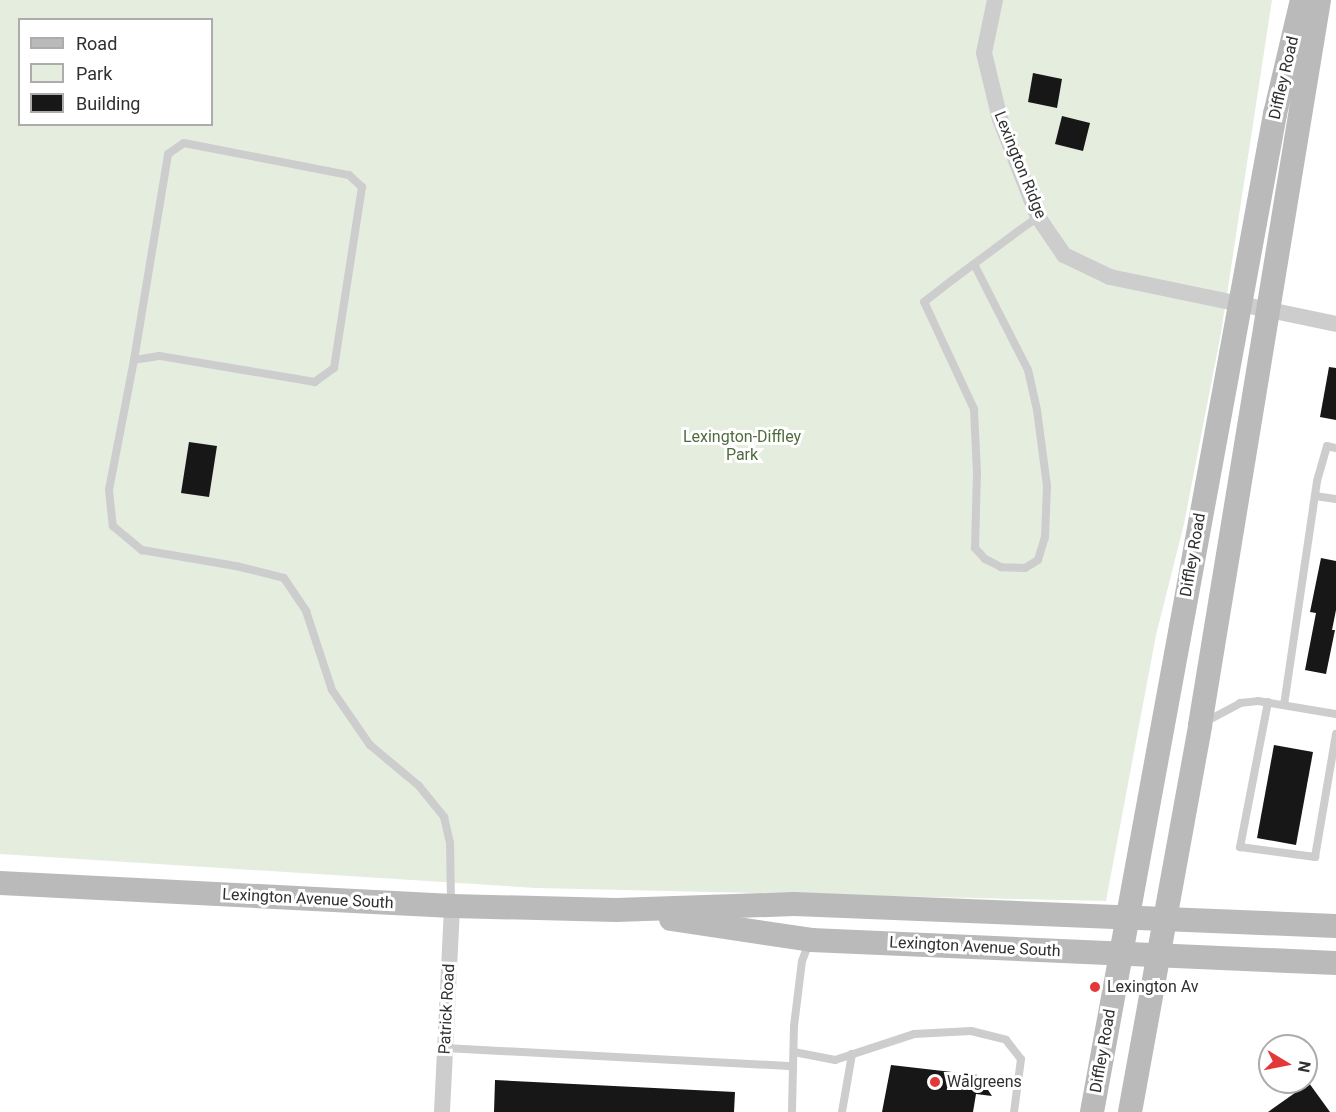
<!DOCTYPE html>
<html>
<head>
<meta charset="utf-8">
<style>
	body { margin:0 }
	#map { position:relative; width:1336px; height:1112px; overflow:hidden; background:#fff; font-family:Roboto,sans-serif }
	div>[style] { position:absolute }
	.green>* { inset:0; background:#e5eddf }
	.building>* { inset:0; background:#171717 }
	.lane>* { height:8px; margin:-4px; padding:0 4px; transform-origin:4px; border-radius:4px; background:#cdcdcd }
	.street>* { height:16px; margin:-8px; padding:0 8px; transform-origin:8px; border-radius:8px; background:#cdcdcd }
	.secondary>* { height:24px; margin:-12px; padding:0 12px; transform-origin:12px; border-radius:12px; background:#bababa }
	.dots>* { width:16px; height:16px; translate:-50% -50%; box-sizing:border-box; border:3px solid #fff; border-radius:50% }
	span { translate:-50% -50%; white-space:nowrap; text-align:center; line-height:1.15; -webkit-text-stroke:6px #fff; paint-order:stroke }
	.street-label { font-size:16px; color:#303030 }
	.park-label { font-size:16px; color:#506c3e }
	.poi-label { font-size:16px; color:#303030 }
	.left { translate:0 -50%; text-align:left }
	.legend { position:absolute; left:18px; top:18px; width:195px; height:108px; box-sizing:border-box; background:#fff; border:2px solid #acacac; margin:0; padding:8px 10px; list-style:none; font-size:18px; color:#303030 }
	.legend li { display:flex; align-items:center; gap:12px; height:30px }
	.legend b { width:30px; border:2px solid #acacac }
	.north { position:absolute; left:1258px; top:1034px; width:60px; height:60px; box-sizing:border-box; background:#fff; border:2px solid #acacac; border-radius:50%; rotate:100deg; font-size:16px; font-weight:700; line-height:24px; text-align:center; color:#303030 }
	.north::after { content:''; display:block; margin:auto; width:21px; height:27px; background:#e33738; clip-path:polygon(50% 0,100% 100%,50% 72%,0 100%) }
</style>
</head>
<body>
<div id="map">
	<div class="green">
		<i style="clip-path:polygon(evenodd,0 0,1272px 0,1221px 333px,1184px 524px,1156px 635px,1106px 901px,536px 888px,0 854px,0 0,20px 20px,212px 20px,212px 124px,20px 124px,20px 20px)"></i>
	</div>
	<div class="building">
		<i style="clip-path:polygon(1033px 73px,1062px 79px,1057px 108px,1028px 102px)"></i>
		<i style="clip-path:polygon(1062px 116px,1090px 123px,1083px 151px,1055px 144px)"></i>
		<i style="clip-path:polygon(1329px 367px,1336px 368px,1336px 420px,1320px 417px)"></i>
		<i style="clip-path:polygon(189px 442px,217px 446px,209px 497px,181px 493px)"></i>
		<i style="clip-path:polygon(1321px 558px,1336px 561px,1336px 610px,1332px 630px,1335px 630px,1326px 674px,1305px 670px,1316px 613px,1310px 612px)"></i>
		<i style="clip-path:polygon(1274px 745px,1313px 752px,1296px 845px,1257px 838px)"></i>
		<i style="clip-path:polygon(891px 1065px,978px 1075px,992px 1096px,976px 1094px,973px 1112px,882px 1112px)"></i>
		<i style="clip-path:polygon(495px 1080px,735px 1092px,734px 1112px,494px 1112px)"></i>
		<i style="clip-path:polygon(1309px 1083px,1330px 1112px,1268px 1112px)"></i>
	</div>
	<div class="lane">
		<i style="left:974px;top:264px;width:119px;rotate:63deg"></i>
		<i style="left:1028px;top:370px;width:41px;rotate:77.3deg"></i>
		<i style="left:1037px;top:410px;width:77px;rotate:82.5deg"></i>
		<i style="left:1047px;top:486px;width:51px;rotate:92.2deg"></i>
		<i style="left:1045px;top:537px;width:24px;rotate:107deg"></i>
		<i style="left:1038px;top:560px;width:15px;rotate:148deg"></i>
		<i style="left:1025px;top:568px;width:24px;rotate:-178deg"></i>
		<i style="left:1001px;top:567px;width:18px;rotate:-153deg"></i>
		<i style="left:985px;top:559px;width:15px;rotate:-132deg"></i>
		<i style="left:975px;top:548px;width:75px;rotate:-88.5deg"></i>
		<i style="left:977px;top:473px;width:64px;rotate:-92.7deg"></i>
		<i style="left:974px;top:409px;width:118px;rotate:-115deg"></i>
		<i style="left:924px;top:302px;width:34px;rotate:-38deg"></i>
		<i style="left:951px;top:281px;width:87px;rotate:-36.6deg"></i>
		<i style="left:1021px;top:229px;width:21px;rotate:-35deg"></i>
		<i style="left:134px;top:360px;width:209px;rotate:-80.6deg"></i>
		<i style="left:168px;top:154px;width:19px;rotate:-35deg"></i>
		<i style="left:184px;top:143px;width:168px;rotate:11deg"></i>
		<i style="left:349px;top:175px;width:18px;rotate:43deg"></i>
		<i style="left:362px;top:187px;width:183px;rotate:98.8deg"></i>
		<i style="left:334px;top:368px;width:24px;rotate:144deg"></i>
		<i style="left:315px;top:382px;width:158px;rotate:-170.5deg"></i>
		<i style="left:159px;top:356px;width:25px;rotate:171deg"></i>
		<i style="left:134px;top:360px;width:132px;rotate:100.9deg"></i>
		<i style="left:109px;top:490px;width:36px;rotate:84deg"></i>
		<i style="left:113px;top:526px;width:38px;rotate:40deg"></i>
		<i style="left:142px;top:550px;width:95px;rotate:9.7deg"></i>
		<i style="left:236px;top:566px;width:49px;rotate:14deg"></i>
		<i style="left:284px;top:578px;width:40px;rotate:56deg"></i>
		<i style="left:306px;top:611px;width:83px;rotate:71.8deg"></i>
		<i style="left:332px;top:690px;width:67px;rotate:55.4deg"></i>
		<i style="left:370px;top:745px;width:64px;rotate:39.9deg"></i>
		<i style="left:419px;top:786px;width:40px;rotate:51deg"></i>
		<i style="left:444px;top:817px;width:27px;rotate:77deg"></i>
		<i style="left:450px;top:843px;width:60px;rotate:89deg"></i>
		<i style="left:1315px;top:496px;width:21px;rotate:8deg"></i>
		<i style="left:1268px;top:702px;width:148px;rotate:100.9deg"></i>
		<i style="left:1240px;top:847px;width:76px;rotate:7.6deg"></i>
		<i style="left:1315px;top:857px;width:125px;rotate:-80.3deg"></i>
		<i style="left:1284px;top:705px;width:226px;rotate:-81.6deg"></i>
		<i style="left:1317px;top:481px;width:36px;rotate:-74deg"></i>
		<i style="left:1327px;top:446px;width:9px;rotate:13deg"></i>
		<i style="left:1205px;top:722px;width:40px;rotate:-28deg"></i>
		<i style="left:1240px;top:703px;width:18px;rotate:-6deg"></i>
		<i style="left:1258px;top:701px;width:79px;rotate:9.5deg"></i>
		<i style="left:445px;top:1048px;width:348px;rotate:3deg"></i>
		<i style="left:794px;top:1052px;width:42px;rotate:11deg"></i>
		<i style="left:835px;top:1060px;width:83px;rotate:-18.2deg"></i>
		<i style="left:914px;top:1034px;width:57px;rotate:-3deg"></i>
		<i style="left:971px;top:1031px;width:36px;rotate:14deg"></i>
		<i style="left:1006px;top:1040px;width:24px;rotate:52deg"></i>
		<i style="left:1021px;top:1059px;width:53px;rotate:97.5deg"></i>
		<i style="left:792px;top:1112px;width:86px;rotate:-88.7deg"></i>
		<i style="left:794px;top:1026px;width:65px;rotate:-83deg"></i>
		<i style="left:802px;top:961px;width:19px;rotate:-69deg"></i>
		<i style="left:842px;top:1112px;width:59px;rotate:-80.2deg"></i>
	</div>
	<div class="street">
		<i style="left:995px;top:0;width:54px;rotate:101.7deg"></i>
		<i style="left:984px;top:53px;width:68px;rotate:76.4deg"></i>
		<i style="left:1000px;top:119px;width:105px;rotate:68.8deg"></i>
		<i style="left:1038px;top:217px;width:46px;rotate:55.6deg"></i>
		<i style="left:1064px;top:255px;width:51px;rotate:25.6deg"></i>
		<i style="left:1110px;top:277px;width:231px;rotate:11.7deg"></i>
		<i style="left:442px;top:1112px;width:206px;rotate:-87.2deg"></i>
	</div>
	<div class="secondary">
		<i style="left:0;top:883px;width:453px;rotate:2.9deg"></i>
		<i style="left:452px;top:906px;width:164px;rotate:1.4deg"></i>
		<i style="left:616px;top:910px;width:178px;rotate:-1.9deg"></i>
		<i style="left:794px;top:904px;width:542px;rotate:2.32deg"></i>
		<i style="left:671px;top:919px;width:142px;rotate:8.5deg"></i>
		<i style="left:811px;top:940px;width:526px;rotate:2.51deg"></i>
		<i style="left:1092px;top:1112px;width:1015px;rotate:-79.61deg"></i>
		<i style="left:1275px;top:114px;width:117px;rotate:-76.7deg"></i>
		<i style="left:1130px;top:1112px;width:393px;rotate:-79.7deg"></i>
		<i style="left:1200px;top:725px;width:735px;rotate:-80.68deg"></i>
	</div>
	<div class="dots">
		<i style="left:1095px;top:987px;background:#e33738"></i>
		<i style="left:935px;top:1082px;background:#e33738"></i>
	</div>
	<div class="street-label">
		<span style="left:1284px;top:78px;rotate:-77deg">Diffley Road</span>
		<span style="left:1020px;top:165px;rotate:68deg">Lexington Ridge</span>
		<span style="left:1193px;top:555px;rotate:-80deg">Diffley Road</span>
		<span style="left:308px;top:899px;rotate:3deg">Lexington Avenue South</span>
		<span style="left:975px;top:947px;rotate:3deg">Lexington Avenue South</span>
		<span style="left:447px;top:1009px;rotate:-87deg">Patrick Road</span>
		<span style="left:1103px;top:1051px;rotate:-80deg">Diffley Road</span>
	</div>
	<div class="park-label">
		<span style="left:742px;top:446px">Lexington-Diffley<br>Park</span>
	</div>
	<div class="poi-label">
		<span class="left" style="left:1107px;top:987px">Lexington Av</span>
		<span class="left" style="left:947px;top:1082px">Walgreens</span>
	</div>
	<ul class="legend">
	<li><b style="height:8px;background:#bababa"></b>Road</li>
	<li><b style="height:16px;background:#e5eddf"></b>Park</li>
	<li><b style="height:16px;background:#171717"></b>Building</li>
	</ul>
	<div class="north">N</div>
</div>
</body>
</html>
